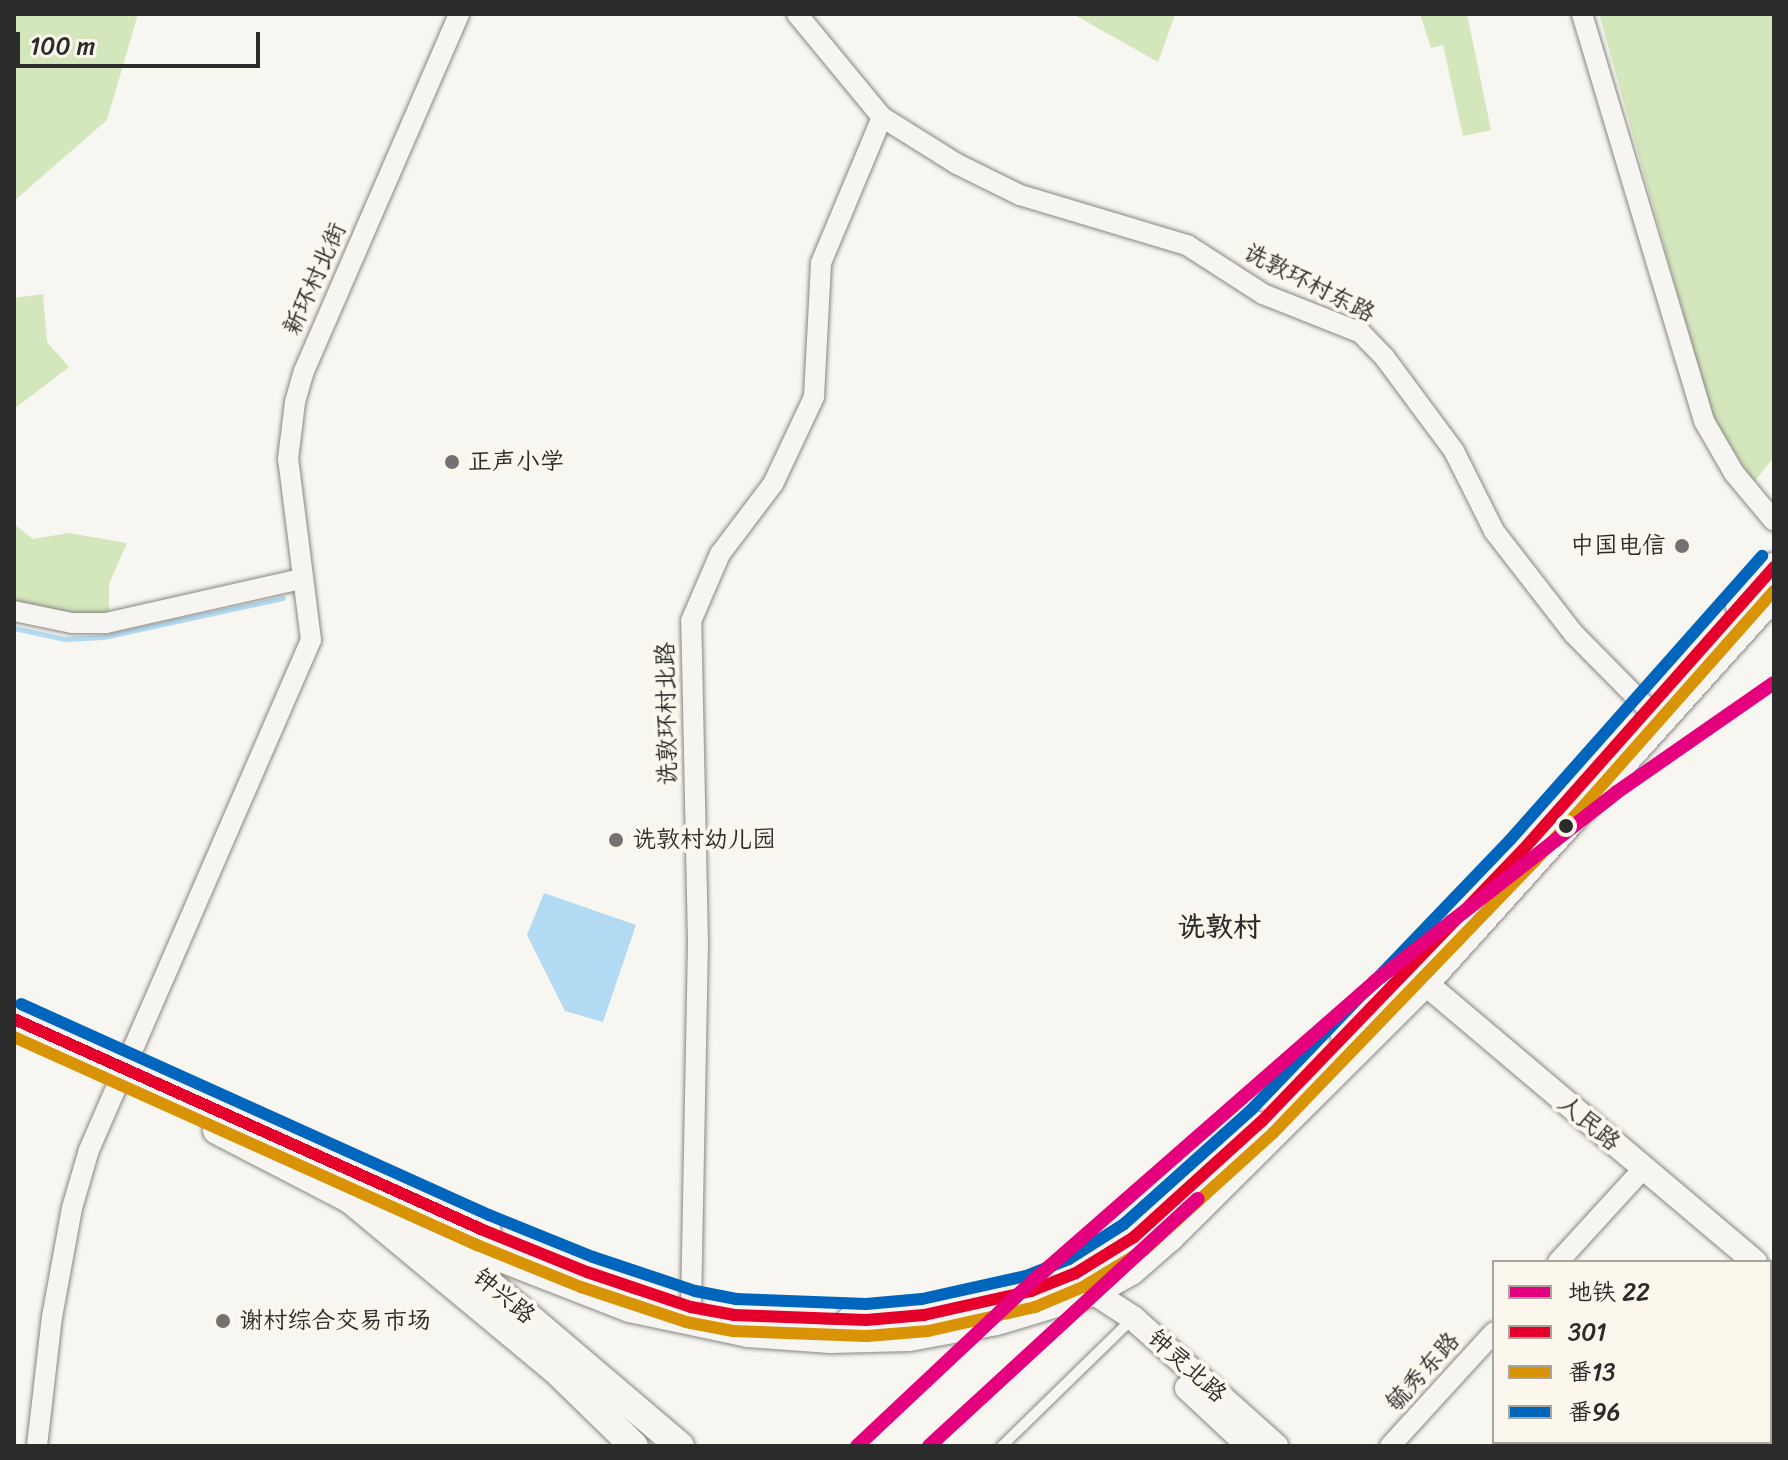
<!DOCTYPE html>
<html>
<head>
<meta charset="utf-8">
<style>
	body { margin:0 }
	#map { position:relative; width:1788px; height:1460px; overflow:hidden; background:#f8f6f0; font-family:Sriracha,"LXGW WenKai TC",sans-serif }
	div>[style] { position:absolute }
	.green>* { inset:0; background:#d4e6bc }
	.water>* { inset:0; background:#b2dbf3 }
	.stream>* { height:5px; margin:-2.5px; padding:0 2.5px; transform-origin:2.5px; border-radius:2.5px; background:#b2dbf3 }
	.roads { filter:drop-shadow(0 0 2px #878684) drop-shadow(0 0 2px #878684) }
	.service>* { height:10px; margin:-5px; padding:0 5px; transform-origin:5px; border-radius:5px; background:#f6f5f1 }
	.minor>* { height:20px; margin:-10px; padding:0 10px; transform-origin:10px; border-radius:10px; background:#f6f5f1 }
	.tertiary>* { height:24px; margin:-12px; padding:0 12px; transform-origin:12px; border-radius:12px; background:#f6f5f1 }
	.secondary>* { height:28px; margin:-14px; padding:0 14px; transform-origin:14px; border-radius:14px; background:#f6f5f1 }
	.bus-1>* { height:12px; margin:-6px; padding:0 6px; transform-origin:6px; border-radius:6px; background:#e4002b }
	.bus-2>* { height:12px; margin:-6px; padding:0 6px; transform-origin:6px; border-radius:6px; background:#d89406 }
	.bus-3>* { height:12px; margin:-6px; padding:0 6px; transform-origin:6px; border-radius:6px; background:#0065bd }
	.metro-1>* { height:14px; margin:-7px; padding:0 7px; transform-origin:7px; border-radius:7px; background:#e5007d }
	.dots>* { width:22px; height:22px; translate:-50% -50%; box-sizing:border-box; border:4px solid #fbf7ec; border-radius:50% }
	span { translate:-50% -50%; white-space:nowrap; text-align:center; line-height:1.15; -webkit-text-stroke:8px #fbf7ec; paint-order:stroke }
	.street-label { font-size:24px; color:#2b2b2b }
	.poi-label { font-size:24px; color:#2b2b2b }
	.left { translate:0 -50%; text-align:left }
	.right { translate:-100% -50%; text-align:right }
	.quarter-label { font-size:28px; color:#2b2b2b; font-weight:700 }
	.frame { position:absolute; inset:0; border:16px solid #2b2b2b; pointer-events:none }
	.legend { position:absolute; left:1492px; top:1260px; width:280px; height:184px; box-sizing:border-box; background:#fbf7ec; border:2px solid #a8a59f; margin:0; padding:10px 14px; list-style:none; font-size:24px; color:#2b2b2b }
	.legend li { display:flex; align-items:center; gap:16px; height:40px }
	.legend b { width:40px; border:2px solid #a8a59f }
	.scale { position:absolute; left:16px; top:32px; width:244px; height:36px; box-sizing:border-box; border:4px solid #2b2b2b; border-top:0; padding-left:10px; font-size:24px; line-height:28px; white-space:nowrap; color:#2b2b2b; -webkit-text-stroke:6px #fbf7ec; paint-order:stroke }
</style>
</head>
<body>
<div id="map">
	<div class="green">
		<i style="clip-path:polygon(14px 14px,138px 14px,107px 120px,14px 201px)"></i>
		<i style="clip-path:polygon(1073px 14px,1174px 14px,1175px 15px,1158px 62px)"></i>
		<i style="clip-path:polygon(1420px 14px,1467px 14px,1491px 130px,1463px 136px,1443px 45px,1431px 48px)"></i>
		<i style="clip-path:polygon(1599px 14px,1774px 14px,1774px 457px,1754px 482px,1713px 419px)"></i>
		<i style="clip-path:polygon(43px 294px,47px 342px,69px 367px,14px 409px,14px 298px)"></i>
		<i style="clip-path:polygon(14px 524px,33px 539px,69px 533px,127px 543px,109px 584px,109px 613px,72px 615px,14px 603px)"></i>
	</div>
	<div class="water">
		<i style="clip-path:polygon(544px 893px,636px 925px,603px 1022px,565px 1011px,527px 935px)"></i>
	</div>
	<div class="stream">
		<i style="left:14px;top:628px;width:52px;rotate:12.2deg"></i>
		<i style="left:65px;top:639px;width:38px;rotate:-3deg"></i>
		<i style="left:103px;top:637px;width:184px;rotate:-12.2deg"></i>
	</div>
	<div class="roads">
		<div class="service">
			<i style="left:1002px;top:1446px;width:182px;rotate:-44.3deg"></i>
		</div>
		<div class="minor">
			<i style="left:797px;top:14px;width:134px;rotate:50.5deg"></i>
			<i style="left:882px;top:117px;width:89px;rotate:32.1deg"></i>
			<i style="left:957px;top:164px;width:70px;rotate:26.2deg"></i>
			<i style="left:1020px;top:195px;width:174px;rotate:16.7deg"></i>
			<i style="left:1187px;top:245px;width:90px;rotate:32.8deg"></i>
			<i style="left:1263px;top:294px;width:105px;rotate:21.7deg"></i>
			<i style="left:1361px;top:333px;width:35px;rotate:46deg"></i>
			<i style="left:1385px;top:358px;width:116px;rotate:53.4deg"></i>
			<i style="left:1454px;top:451px;width:89px;rotate:63.4deg"></i>
			<i style="left:1494px;top:531px;width:130px;rotate:52.2deg"></i>
			<i style="left:1574px;top:634px;width:107px;rotate:45.4deg"></i>
			<i style="left:1582px;top:14px;width:425px;rotate:73.3deg"></i>
			<i style="left:1704px;top:421px;width:60px;rotate:60deg"></i>
			<i style="left:1734px;top:473px;width:62px;rotate:50.2deg"></i>
			<i style="left:14px;top:611px;width:59px;rotate:11.7deg"></i>
			<i style="left:72px;top:623px;width:34px"></i>
			<i style="left:106px;top:623px;width:201px;rotate:-12.7deg"></i>
			<i style="left:1558px;top:1262px;width:126px;rotate:-47.6deg"></i>
			<i style="left:691px;top:1307px;width:364px;rotate:-88.9deg"></i>
			<i style="left:698px;top:943px;width:322px;rotate:-91.2deg"></i>
			<i style="left:691px;top:621px;width:73px;rotate:-66.6deg"></i>
			<i style="left:720px;top:554px;width:88px;rotate:-52.9deg"></i>
			<i style="left:773px;top:484px;width:96px;rotate:-64.8deg"></i>
			<i style="left:814px;top:397px;width:134px;rotate:-87deg"></i>
			<i style="left:821px;top:263px;width:158px;rotate:-67.3deg"></i>
			<i style="left:37px;top:1446px;width:130px;rotate:-83.4deg"></i>
			<i style="left:52px;top:1317px;width:111px;rotate:-79.6deg"></i>
			<i style="left:72px;top:1208px;width:60px;rotate:-73.7deg"></i>
			<i style="left:89px;top:1150px;width:556px;rotate:-66.48deg"></i>
			<i style="left:311px;top:640px;width:182px;rotate:-97.2deg"></i>
			<i style="left:288px;top:459px;width:57px;rotate:-83deg"></i>
			<i style="left:295px;top:402px;width:32px;rotate:-74deg"></i>
			<i style="left:304px;top:371px;width:389px;rotate:-66.5deg"></i>
			<i style="left:1390px;top:1446px;width:154px;rotate:-47.6deg"></i>
		</div>
		<div class="tertiary">
			<i style="left:1425px;top:983px;width:432px;rotate:40.2deg"></i>
			<i style="left:1770px;top:1275px;width:5px;rotate:37deg"></i>
			<i style="left:1093px;top:1292px;width:48px;rotate:33deg"></i>
			<i style="left:1133px;top:1318px;width:192px;rotate:41.8deg"></i>
			<i style="left:1187px;top:1388px;width:85px;rotate:43.1deg"></i>
		</div>
		<div class="secondary">
			<i style="left:1740px;top:606px;width:52px;rotate:-48.9deg"></i>
			<i style="left:14px;top:1019px;width:322px;rotate:24.2deg"></i>
			<i style="left:308px;top:1151px;width:61px;rotate:26.1deg"></i>
			<i style="left:363px;top:1178px;width:18px;rotate:41deg"></i>
			<i style="left:1345px;top:1036px;width:146px;rotate:-45.8deg"></i>
			<i style="left:217px;top:1130px;width:150px;rotate:27.4deg"></i>
			<i style="left:350px;top:1199px;width:266px;rotate:39.7deg"></i>
			<i style="left:555px;top:1369px;width:110px;rotate:44.3deg"></i>
			<i style="left:363px;top:1178px;width:135px;rotate:23.5deg"></i>
			<i style="left:350px;top:1199px;width:300px;rotate:21.3deg"></i>
			<i style="left:630px;top:1308px;width:121px;rotate:12deg"></i>
			<i style="left:748px;top:1333px;width:83px;rotate:4.1deg"></i>
			<i style="left:831px;top:1339px;width:78px;rotate:-1.5deg"></i>
			<i style="left:909px;top:1337px;width:88px;rotate:-10.4deg"></i>
			<i style="left:996px;top:1321px;width:101px;rotate:-16.6deg"></i>
			<i style="left:1093px;top:1292px;width:43px;rotate:-28.9deg"></i>
			<i style="left:1131px;top:1271px;width:52px;rotate:-41.1deg"></i>
			<i style="left:1170px;top:1237px;width:360px;rotate:-44.9deg"></i>
			<i style="left:1425px;top:983px;width:522px;rotate:-48.03deg"></i>
			<i style="left:440px;top:1242px;width:315px;rotate:40.4deg"></i>
			<i style="left:850px;top:1321px;width:74px;rotate:-4.6deg"></i>
			<i style="left:924px;top:1315px;width:55px;rotate:-10.5deg"></i>
			<i style="left:978px;top:1305px;width:55px;rotate:-14.8deg"></i>
			<i style="left:1031px;top:1291px;width:48px;rotate:-21.8deg"></i>
			<i style="left:1076px;top:1273px;width:68px;rotate:-31.8deg"></i>
			<i style="left:1134px;top:1237px;width:166px;rotate:-42.1deg"></i>
		</div>
	</div>
	<div class="bus-1">
		<i style="left:14px;top:1019px;width:514px;rotate:24.22deg"></i>
		<i style="left:483px;top:1230px;width:112px;rotate:22deg"></i>
		<i style="left:587px;top:1272px;width:110px;rotate:18.6deg"></i>
		<i style="left:691px;top:1307px;width:44px;rotate:10.5deg"></i>
		<i style="left:734px;top:1315px;width:132px;rotate:2.2deg"></i>
		<i style="left:866px;top:1320px;width:58px;rotate:-4.9deg"></i>
		<i style="left:924px;top:1315px;width:110px;rotate:-12.6deg"></i>
		<i style="left:1031px;top:1291px;width:48px;rotate:-21.8deg"></i>
		<i style="left:1076px;top:1273px;width:68px;rotate:-31.8deg"></i>
		<i style="left:1134px;top:1237px;width:173px;rotate:-42.2deg"></i>
		<i style="left:1262px;top:1121px;width:375px;rotate:-46.1deg"></i>
		<i style="left:1522px;top:851px;width:380px;rotate:-48.4deg"></i>
	</div>
	<div class="bus-2">
		<i style="left:14px;top:1037px;width:508px;rotate:24.19deg"></i>
		<i style="left:477px;top:1245px;width:112px;rotate:22deg"></i>
		<i style="left:581px;top:1287px;width:111px;rotate:18.4deg"></i>
		<i style="left:686px;top:1322px;width:48px;rotate:10.8deg"></i>
		<i style="left:733px;top:1331px;width:134px;rotate:2.1deg"></i>
		<i style="left:867px;top:1336px;width:61px;rotate:-4.7deg"></i>
		<i style="left:928px;top:1331px;width:110px;rotate:-12.6deg"></i>
		<i style="left:1035px;top:1307px;width:52px;rotate:-22.6deg"></i>
		<i style="left:1083px;top:1287px;width:71px;rotate:-31.2deg"></i>
		<i style="left:1144px;top:1250px;width:174px;rotate:-42.2deg"></i>
		<i style="left:1273px;top:1133px;width:376px;rotate:-46.1deg"></i>
		<i style="left:1534px;top:862px;width:362px;rotate:-48.5deg"></i>
	</div>
	<div class="bus-3">
		<i style="left:21px;top:1004px;width:513px;rotate:24.27deg"></i>
		<i style="left:489px;top:1215px;width:112px;rotate:22deg"></i>
		<i style="left:593px;top:1257px;width:108px;rotate:18.4deg"></i>
		<i style="left:695px;top:1291px;width:42px;rotate:11deg"></i>
		<i style="left:736px;top:1299px;width:130px;rotate:2.2deg"></i>
		<i style="left:866px;top:1304px;width:56px;rotate:-5.1deg"></i>
		<i style="left:922px;top:1299px;width:107px;rotate:-12.5deg"></i>
		<i style="left:1026px;top:1276px;width:46px;rotate:-21.6deg"></i>
		<i style="left:1069px;top:1259px;width:65px;rotate:-32.5deg"></i>
		<i style="left:1124px;top:1224px;width:171px;rotate:-41.9deg"></i>
		<i style="left:1251px;top:1110px;width:374px;rotate:-46.2deg"></i>
		<i style="left:1510px;top:840px;width:380px;rotate:-48.4deg"></i>
	</div>
	<div class="metro-1">
		<i style="left:857px;top:1446px;width:243px;rotate:-43.2deg"></i>
		<i style="left:1034px;top:1280px;width:452px;rotate:-41.2deg"></i>
		<i style="left:1374px;top:982px;width:308px;rotate:-38deg"></i>
		<i style="left:1617px;top:792px;width:191px;rotate:-34.8deg"></i>
		<i style="left:929px;top:1446px;width:365px;rotate:-42.6deg"></i>
	</div>
	<div class="dots">
		<i style="left:452px;top:462px;background:#737270"></i>
		<i style="left:1682px;top:546px;background:#737270"></i>
		<i style="left:1566px;top:826px;background:#2b2b2b"></i>
		<i style="left:616px;top:840px;background:#737270"></i>
		<i style="left:223px;top:1321px;background:#737270"></i>
	</div>
	<div class="street-label">
		<span style="left:315px;top:279px;rotate:-66deg">新环村北街</span>
		<span style="left:1309px;top:283px;rotate:27deg">诜敦环村东路</span>
		<span style="left:667px;top:714px;rotate:-91deg">诜敦环村北路</span>
		<span style="left:1589px;top:1123px;rotate:40deg">人民路</span>
		<span style="left:504px;top:1296px;rotate:40deg">钟兴路</span>
		<span style="left:1187px;top:1366px;rotate:42deg">钟灵北路</span>
		<span style="left:1423px;top:1372px;rotate:-48deg">毓秀东路</span>
	</div>
	<div class="poi-label">
		<span class="left" style="left:468px;top:462px">正声小学</span>
		<span class="right" style="left:1666px;top:546px">中国电信</span>
		<span class="left" style="left:632px;top:840px">诜敦村幼儿园</span>
		<span class="left" style="left:239px;top:1321px">谢村综合交易市场</span>
	</div>
	<div class="quarter-label">
		<span style="left:1219px;top:927px">诜敦村</span>
	</div>
	<div class="frame"></div>
	<ul class="legend">
	<li><b style="height:10px;background:#e5007d"></b>地铁 22</li>
	<li><b style="height:10px;background:#e4002b"></b>301</li>
	<li><b style="height:10px;background:#d89406"></b>番13</li>
	<li><b style="height:10px;background:#0065bd"></b>番96</li>
	</ul>
	<div class="scale">100 m</div>
</div>
</body>
</html>
